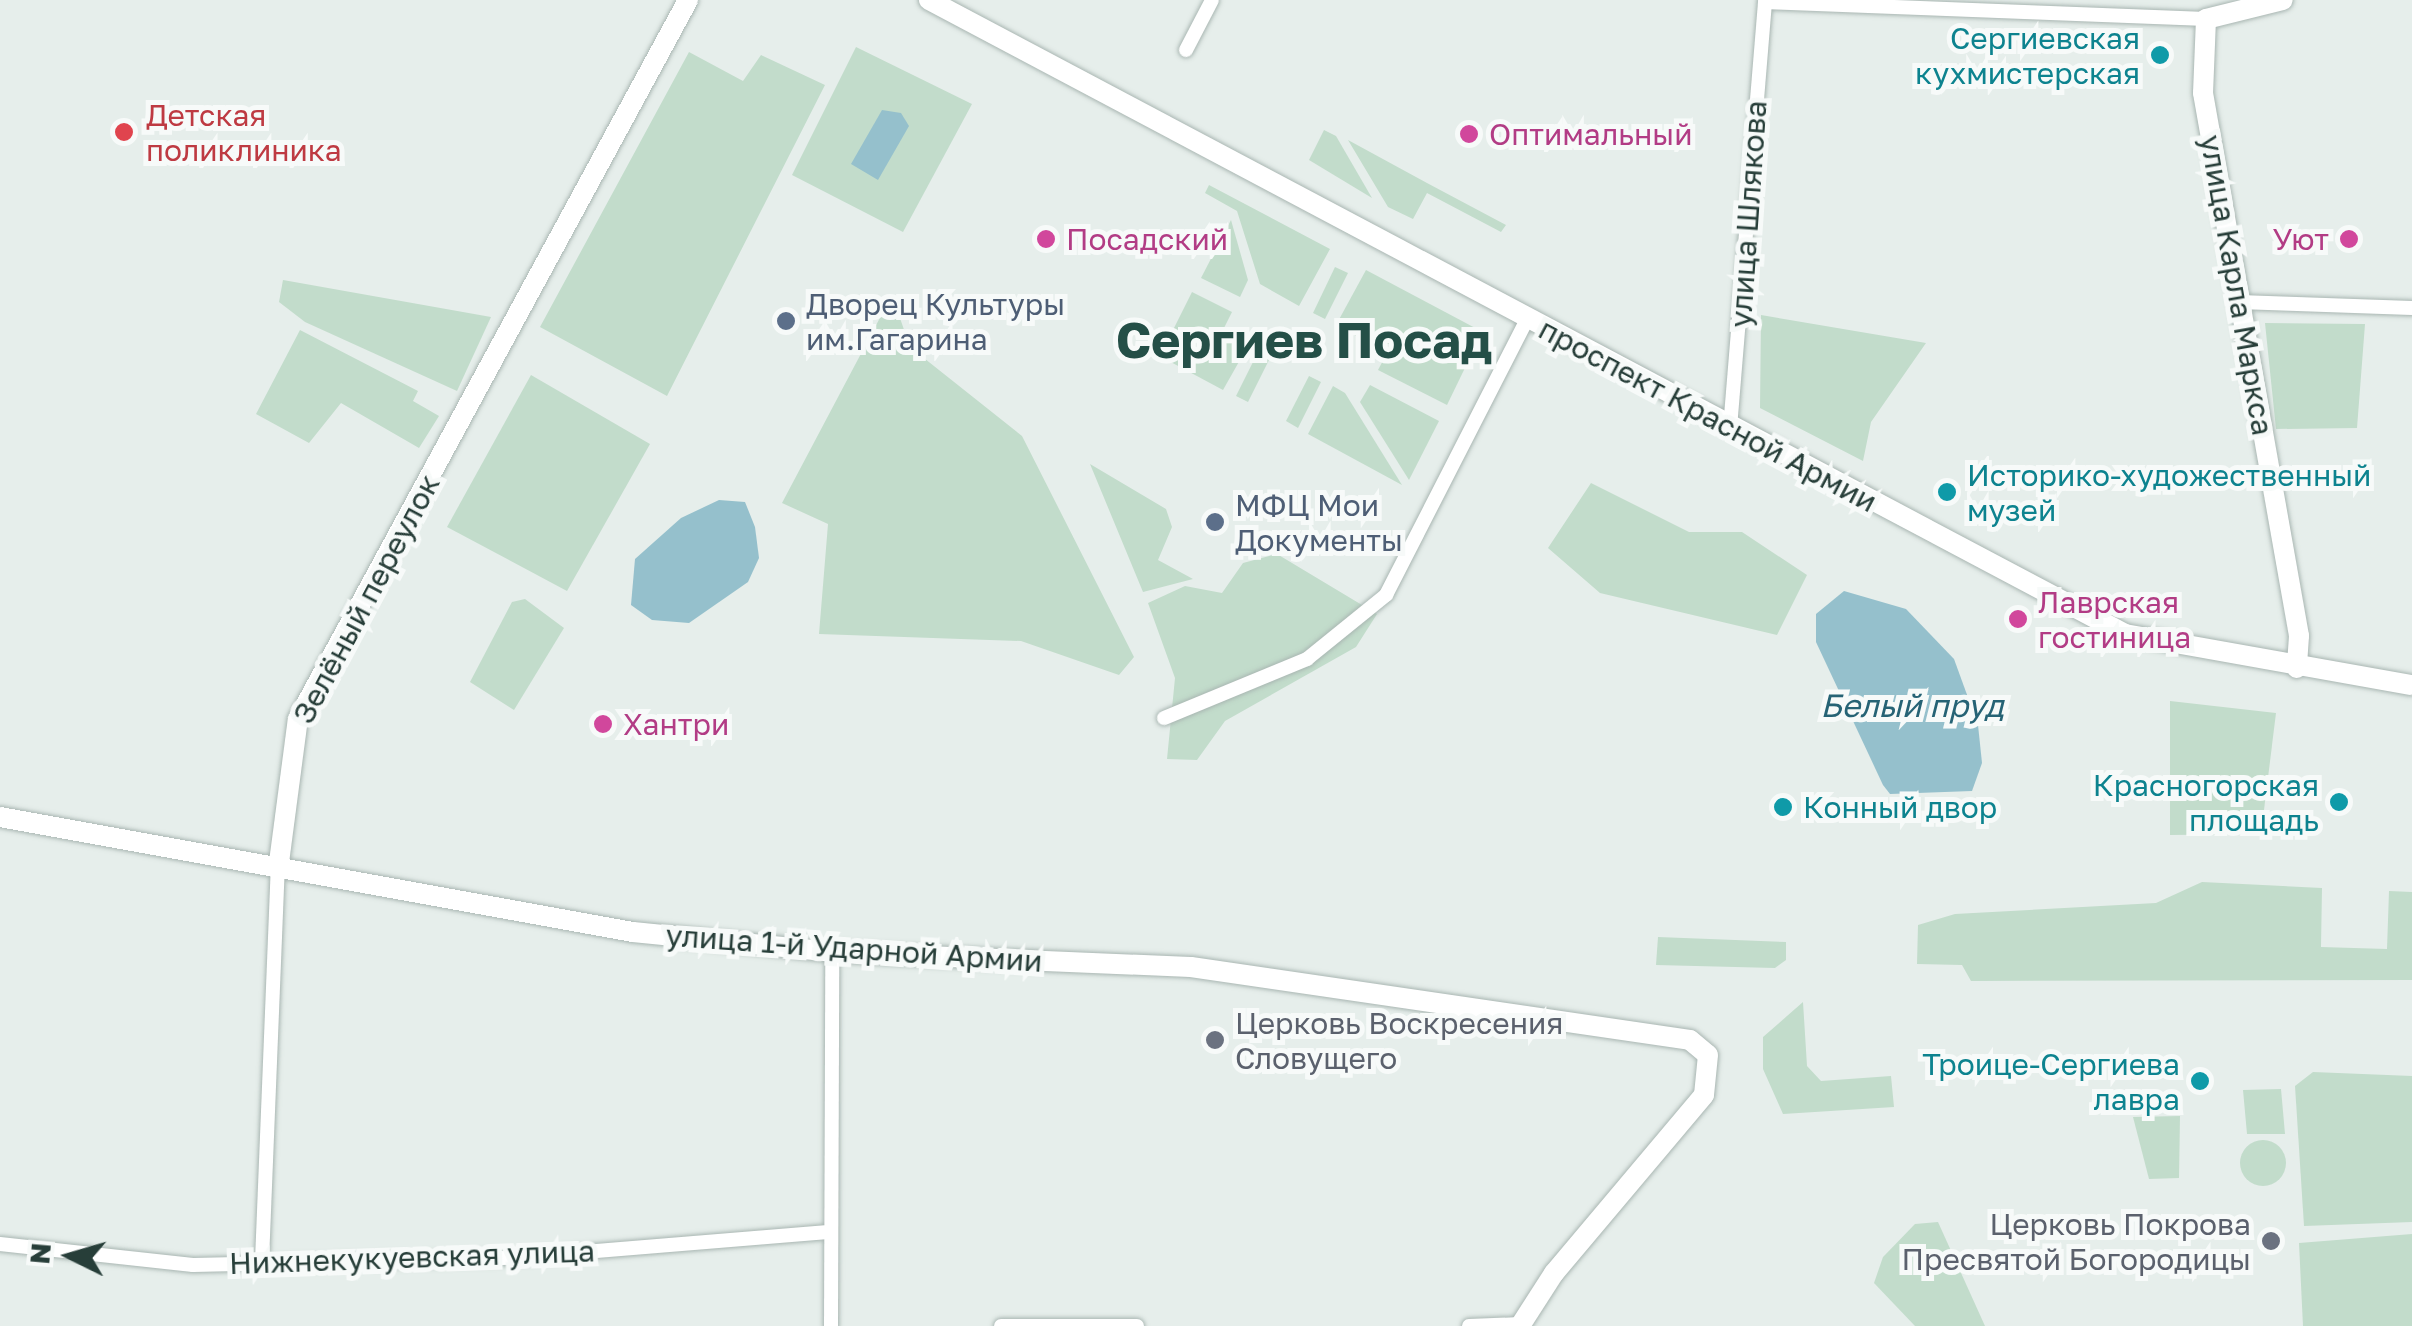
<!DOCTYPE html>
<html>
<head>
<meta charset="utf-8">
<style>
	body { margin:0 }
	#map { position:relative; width:2412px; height:1326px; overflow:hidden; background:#e6eeeb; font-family:"Golos Text",sans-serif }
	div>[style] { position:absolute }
	.green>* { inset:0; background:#c2dccb }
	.round { border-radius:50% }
	.water>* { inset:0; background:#95c0cc }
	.roads { filter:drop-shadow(0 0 2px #a9b6b2) drop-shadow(0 0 2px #a9b6b2) }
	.street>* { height:14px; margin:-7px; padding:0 7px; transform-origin:7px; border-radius:7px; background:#fff }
	.secondary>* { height:20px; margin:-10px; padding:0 10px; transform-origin:10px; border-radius:10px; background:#fff }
	.dots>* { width:28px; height:28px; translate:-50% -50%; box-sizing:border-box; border:5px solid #f7faf9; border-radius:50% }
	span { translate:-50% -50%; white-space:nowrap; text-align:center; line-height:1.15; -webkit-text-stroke:10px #f7faf9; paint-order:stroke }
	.culture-label { font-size:30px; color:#0d838f }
	.right { translate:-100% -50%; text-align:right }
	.left { translate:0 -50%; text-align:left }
	.health-label { font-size:30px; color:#be3a42 }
	.hotel-label { font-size:30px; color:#b23c85 }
	.street-label { font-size:30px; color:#273e39 }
	.service-label { font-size:30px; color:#4e5e75 }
	.worship-label { font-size:30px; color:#5b616d }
	.water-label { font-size:32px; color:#266375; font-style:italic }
	.town-label { font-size:50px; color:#244f47; font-weight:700 }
	.north { position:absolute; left:20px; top:1206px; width:100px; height:100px; -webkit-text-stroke:8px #f7faf9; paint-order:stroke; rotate:275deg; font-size:28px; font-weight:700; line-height:40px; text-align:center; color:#273e39 }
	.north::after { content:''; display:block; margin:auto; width:35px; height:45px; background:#273e39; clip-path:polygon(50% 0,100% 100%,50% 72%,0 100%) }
</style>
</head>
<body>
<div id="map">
	<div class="green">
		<i style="clip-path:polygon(856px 47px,972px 104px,903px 232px,792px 175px)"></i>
		<i style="clip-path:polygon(689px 52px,743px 81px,761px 55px,825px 85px,667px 396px,540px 327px)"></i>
		<i style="clip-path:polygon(1324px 130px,1336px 136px,1372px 198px,1309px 160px)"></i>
		<i style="clip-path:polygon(1348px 140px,1427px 183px,1506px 225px,1501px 232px,1427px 193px,1413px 219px,1388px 207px)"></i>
		<i style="clip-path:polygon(1209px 185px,1330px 249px,1299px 306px,1260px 284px,1237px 211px,1205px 193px)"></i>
		<i style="clip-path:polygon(1231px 220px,1248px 280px,1240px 297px,1201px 278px)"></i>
		<i style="clip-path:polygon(1335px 267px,1348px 273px,1325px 319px,1313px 313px)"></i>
		<i style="clip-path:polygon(1366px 270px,1479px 330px,1374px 346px,1336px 325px)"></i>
		<i style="clip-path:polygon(283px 280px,491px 317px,457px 391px,305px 322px,279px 302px)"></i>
		<i style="clip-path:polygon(1192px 292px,1232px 312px,1223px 330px,1162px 352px)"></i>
		<i style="clip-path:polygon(892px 295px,910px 347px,1022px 436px,1134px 657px,1119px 675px,1021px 641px,819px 634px,828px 524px,782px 503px)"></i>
		<i style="clip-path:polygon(1761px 315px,1926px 343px,1871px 422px,1863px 461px,1760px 408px)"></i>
		<i style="clip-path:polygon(2265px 323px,2365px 324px,2357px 428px,2276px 429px)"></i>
		<i style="clip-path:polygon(300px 330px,418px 391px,413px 401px,439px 416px,419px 448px,341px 403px,309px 443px,256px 414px)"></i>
		<i style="clip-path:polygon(1233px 335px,1249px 344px,1223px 390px,1167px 360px)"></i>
		<i style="clip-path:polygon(1478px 341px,1447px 405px,1378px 370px,1387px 353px)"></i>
		<i style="clip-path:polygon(1259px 350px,1271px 356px,1248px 402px,1236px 396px)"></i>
		<i style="clip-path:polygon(531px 375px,650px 444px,567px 591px,447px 527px)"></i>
		<i style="clip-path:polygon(1309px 376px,1321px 382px,1298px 428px,1286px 421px)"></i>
		<i style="clip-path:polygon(1370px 385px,1439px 421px,1409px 480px,1360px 402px)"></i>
		<i style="clip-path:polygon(1333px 386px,1345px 393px,1402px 485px,1308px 434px)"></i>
		<i style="clip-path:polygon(1090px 464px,1166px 509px,1172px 527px,1158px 560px,1193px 579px,1143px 592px)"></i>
		<i style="clip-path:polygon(1591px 483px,1689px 532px,1742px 532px,1807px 575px,1777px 635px,1600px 593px,1548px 548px)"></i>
		<i style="clip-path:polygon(1277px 554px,1377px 614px,1356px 647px,1225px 721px,1197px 760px,1167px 759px,1175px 678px,1148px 603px,1185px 586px,1222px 593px,1243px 563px)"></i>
		<i style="clip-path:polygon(525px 599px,564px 628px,514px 710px,470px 682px,512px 602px)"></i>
		<i style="clip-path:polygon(2170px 701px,2276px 713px,2261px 834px,2170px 835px)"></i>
		<i style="clip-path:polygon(2202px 882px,2322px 888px,2321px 947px,2387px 949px,2389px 891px,2412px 892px,2412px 980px,1971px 981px,1962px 965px,1917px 964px,1918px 925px,1955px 914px,2156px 903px)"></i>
		<i style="clip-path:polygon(1658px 937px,1786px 942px,1786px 960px,1775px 968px,1656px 965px)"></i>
		<i style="clip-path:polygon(1803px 1002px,1807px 1066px,1821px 1081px,1891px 1076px,1894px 1107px,1783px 1114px,1763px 1069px,1763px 1037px)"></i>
		<i style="clip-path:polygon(2313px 1072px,2412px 1076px,2412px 1222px,2304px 1226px,2295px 1086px)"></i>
		<i style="clip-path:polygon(2281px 1089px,2285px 1134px,2247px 1134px,2243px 1090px)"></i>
		<i style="clip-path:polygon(2180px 1116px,2179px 1178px,2149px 1179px,2133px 1117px)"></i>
		<i class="round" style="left:2240px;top:1140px;width:46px;height:46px"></i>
		<i style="clip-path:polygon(1938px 1222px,1985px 1326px,1915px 1326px,1874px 1283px,1883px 1257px,1915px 1224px)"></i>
		<i style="clip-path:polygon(2412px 1234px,2412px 1326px,2303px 1326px,2299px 1243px)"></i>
	</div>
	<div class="water">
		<i style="clip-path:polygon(882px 110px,901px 113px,909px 126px,878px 180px,851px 164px)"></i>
		<i style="clip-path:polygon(719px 500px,745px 502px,755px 527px,759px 558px,748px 582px,689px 623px,652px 620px,631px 605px,635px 559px,681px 518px)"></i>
		<i style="clip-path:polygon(1844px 591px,1906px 609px,1954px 659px,1978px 725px,1982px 763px,1972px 791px,1890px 794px,1883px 785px,1816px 642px,1816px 614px)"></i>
	</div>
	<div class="roads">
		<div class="street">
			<i style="left:1765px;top:2px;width:441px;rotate:2.2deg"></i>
			<i style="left:1186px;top:50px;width:56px;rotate:-62.5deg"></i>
			<i style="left:2239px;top:302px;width:173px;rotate:2deg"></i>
			<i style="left:1730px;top:428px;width:429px;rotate:-85.3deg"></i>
			<i style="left:1164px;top:718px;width:155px;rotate:-22.4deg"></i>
			<i style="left:1307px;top:659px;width:102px;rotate:-39deg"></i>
			<i style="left:1386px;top:595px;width:310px;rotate:-62.9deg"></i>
			<i style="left:0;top:1244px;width:194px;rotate:6.2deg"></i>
			<i style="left:193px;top:1265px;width:318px;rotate:-1.3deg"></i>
			<i style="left:511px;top:1258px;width:315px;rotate:-4.7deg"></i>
			<i style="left:262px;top:1261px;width:391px;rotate:-87.7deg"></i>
			<i style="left:831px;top:1326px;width:374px;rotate:-89.8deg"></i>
			<i style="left:1001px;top:1326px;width:136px"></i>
			<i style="left:1469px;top:1326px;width:52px;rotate:-2.2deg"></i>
		</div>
		<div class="secondary">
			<i style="left:929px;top:0;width:1354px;rotate:27.93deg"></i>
			<i style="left:2125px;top:634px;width:291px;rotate:10.1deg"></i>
			<i style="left:2206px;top:19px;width:74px;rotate:92.3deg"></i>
			<i style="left:2203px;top:93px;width:551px;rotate:79.97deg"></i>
			<i style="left:2299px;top:636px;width:32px;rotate:94deg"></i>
			<i style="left:2206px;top:19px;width:79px;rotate:-13.9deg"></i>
			<i style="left:0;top:817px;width:643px;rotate:10.3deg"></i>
			<i style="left:633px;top:932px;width:200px;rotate:5.7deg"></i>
			<i style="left:832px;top:952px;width:359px;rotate:2.4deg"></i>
			<i style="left:1191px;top:967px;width:504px;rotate:8.32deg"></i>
			<i style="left:1690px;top:1040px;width:23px;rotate:40deg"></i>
			<i style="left:1708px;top:1055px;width:40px;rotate:95.7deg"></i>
			<i style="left:1704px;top:1095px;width:233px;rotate:130.1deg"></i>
			<i style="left:1554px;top:1273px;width:63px;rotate:122.7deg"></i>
			<i style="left:278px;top:870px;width:152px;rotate:-82.5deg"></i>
			<i style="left:298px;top:719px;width:818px;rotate:-61.52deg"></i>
		</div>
	</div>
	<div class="dots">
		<i style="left:2160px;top:55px;background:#0f9aa8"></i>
		<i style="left:124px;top:132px;background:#e0444e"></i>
		<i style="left:1469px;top:134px;background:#d1479c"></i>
		<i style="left:1046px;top:239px;background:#d1479c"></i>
		<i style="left:2349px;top:239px;background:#d1479c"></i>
		<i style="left:786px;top:321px;background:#5c6f8a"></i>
		<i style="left:1947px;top:492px;background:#0f9aa8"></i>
		<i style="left:1215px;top:522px;background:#5c6f8a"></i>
		<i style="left:2018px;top:619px;background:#d1479c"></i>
		<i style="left:603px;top:724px;background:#d1479c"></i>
		<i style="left:2339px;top:802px;background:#0f9aa8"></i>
		<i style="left:1783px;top:807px;background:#0f9aa8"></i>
		<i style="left:1215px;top:1040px;background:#6b7280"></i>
		<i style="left:2200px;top:1081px;background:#0f9aa8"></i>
		<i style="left:2271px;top:1241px;background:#6b7280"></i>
	</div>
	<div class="culture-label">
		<span class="right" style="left:2140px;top:55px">Сергиевская<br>кухмистерская</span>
		<span class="left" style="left:1967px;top:492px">Историко-художественный<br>музей</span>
		<span class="right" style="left:2319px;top:802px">Красногорская<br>площадь</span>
		<span class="left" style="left:1803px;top:807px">Конный двор</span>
		<span class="right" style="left:2180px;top:1081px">Троице-Сергиева<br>лавра</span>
	</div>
	<div class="health-label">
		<span class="left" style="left:146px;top:132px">Детская<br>поликлиника</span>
	</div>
	<div class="hotel-label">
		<span class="left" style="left:1489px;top:134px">Оптимальный</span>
		<span class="left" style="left:1066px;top:239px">Посадский</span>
		<span class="right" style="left:2329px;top:239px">Уют</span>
		<span class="left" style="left:2038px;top:619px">Лаврская<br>гостиница</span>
		<span class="left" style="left:623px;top:724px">Хантри</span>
	</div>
	<div class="street-label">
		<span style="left:1748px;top:214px;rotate:-86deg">улица Шлякова</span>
		<span style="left:2237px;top:285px;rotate:80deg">улица Карла Маркса</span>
		<span style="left:1708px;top:415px;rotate:28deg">проспект Красной Армии</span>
		<span style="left:366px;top:599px;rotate:-62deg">Зелёный переулок</span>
		<span style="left:854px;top:948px;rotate:4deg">улица 1-й Ударной Армии</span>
		<span style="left:412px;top:1257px;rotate:-2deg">Нижнекукуевская улица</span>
	</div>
	<div class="service-label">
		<span class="left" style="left:806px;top:321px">Дворец Культуры<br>им.Гагарина</span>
		<span class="left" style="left:1235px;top:522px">МФЦ Мои<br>Документы</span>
	</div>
	<div class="worship-label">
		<span class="left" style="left:1235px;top:1040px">Церковь Воскресения<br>Словущего</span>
		<span class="right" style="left:2251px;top:1241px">Церковь Покрова<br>Пресвятой Богородицы</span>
	</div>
	<div class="water-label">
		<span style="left:1912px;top:705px">Белый пруд</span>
	</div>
	<div class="town-label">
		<span style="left:1304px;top:340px">Сергиев Посад</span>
	</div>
	<div class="north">N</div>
</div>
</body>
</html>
